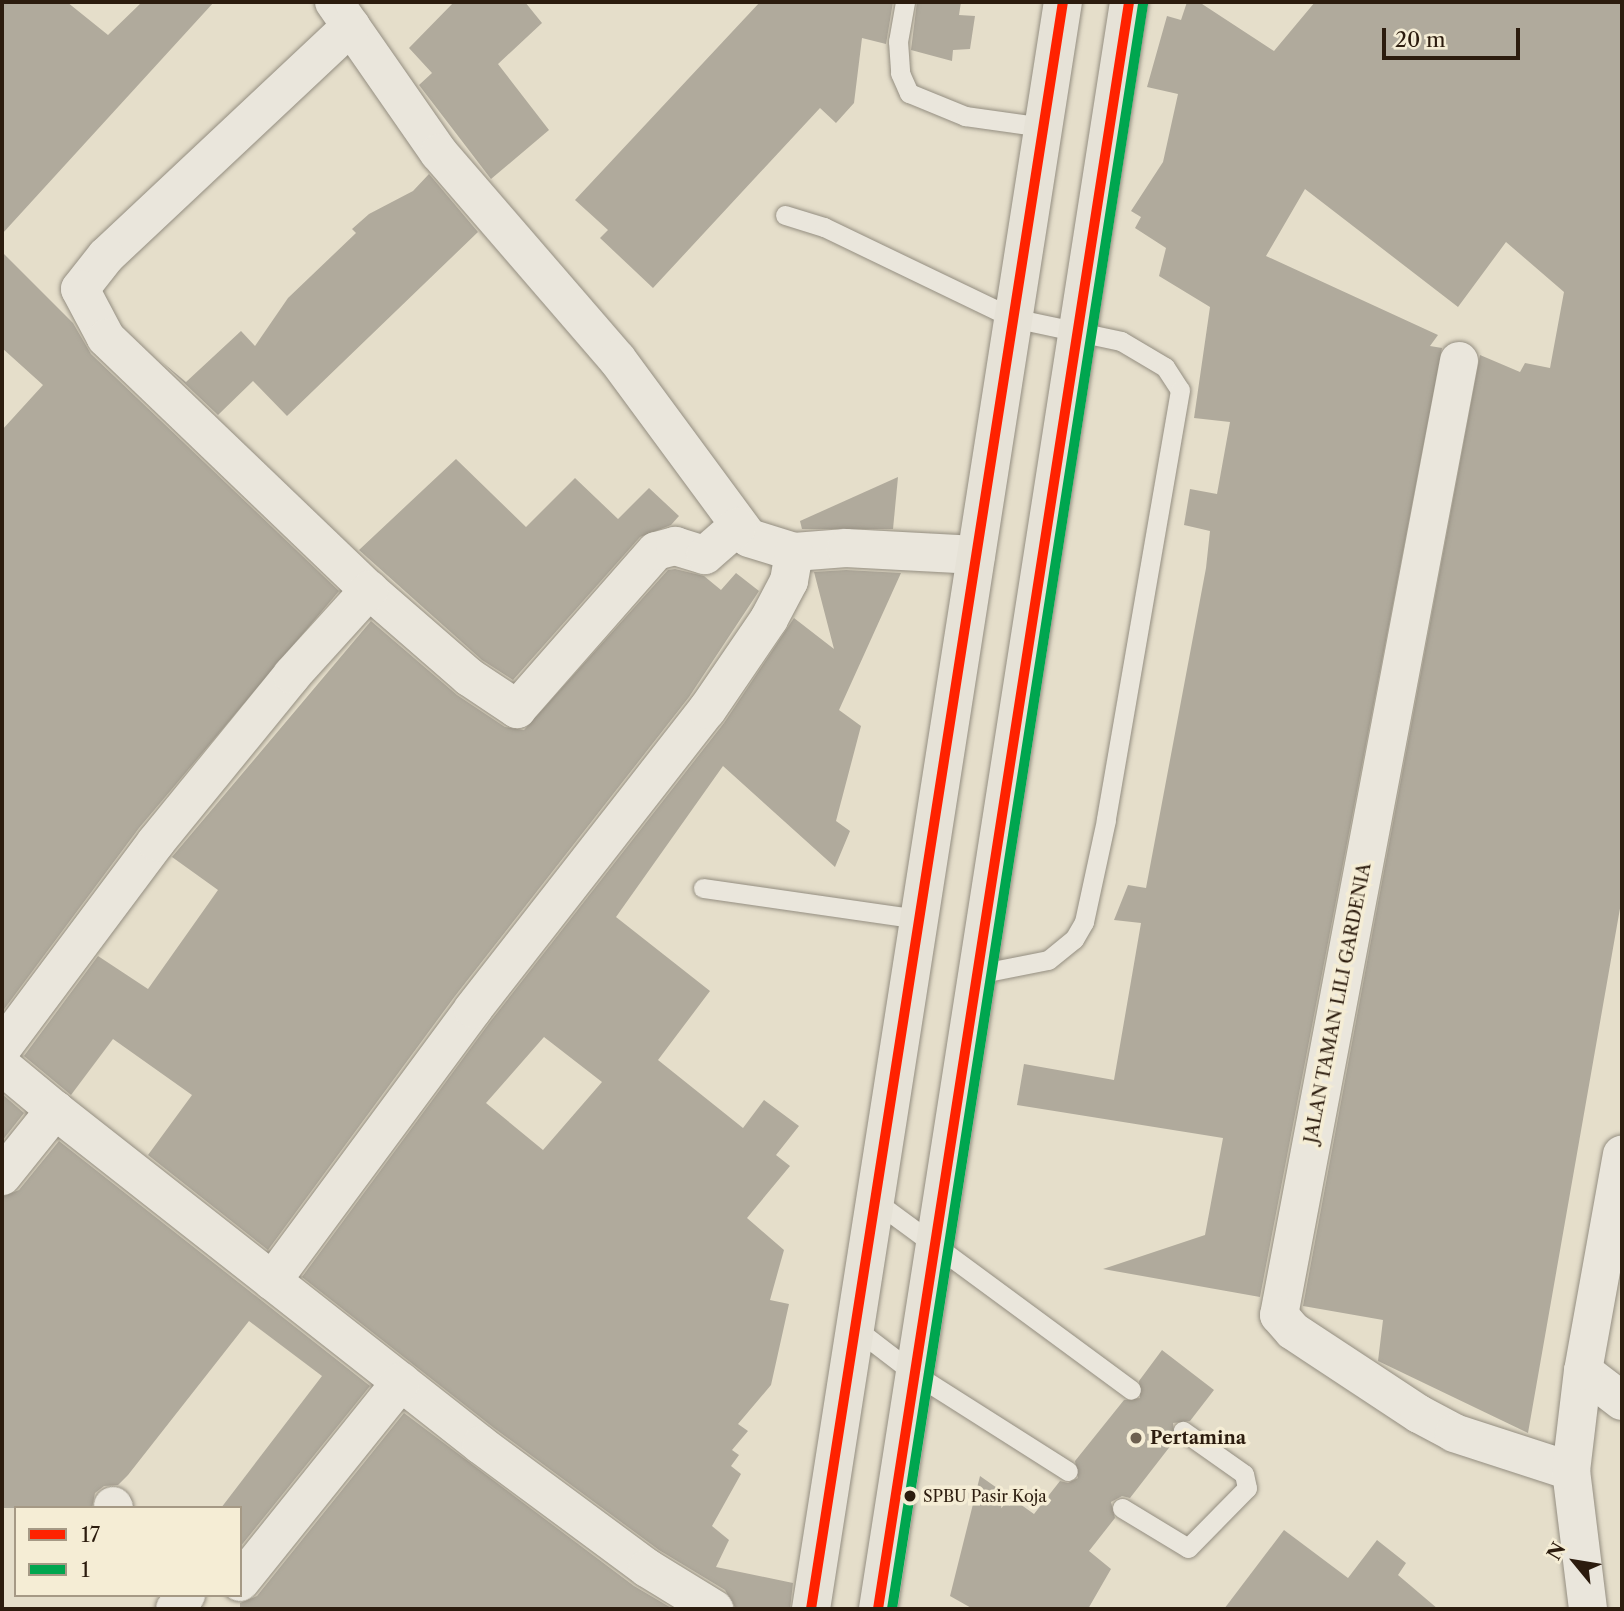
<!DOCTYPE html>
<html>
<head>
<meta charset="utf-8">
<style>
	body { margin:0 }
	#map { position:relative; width:1624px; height:1611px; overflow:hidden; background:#e5deca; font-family:"Libre Caslon Text",serif }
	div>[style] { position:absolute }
	.building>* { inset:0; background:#b0aa9c }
	.roads { filter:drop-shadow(0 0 2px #948e81) drop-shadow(0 0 2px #948e81) }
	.lane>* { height:19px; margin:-9.5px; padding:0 9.5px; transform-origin:9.5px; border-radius:9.5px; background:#eae6dc }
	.street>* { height:38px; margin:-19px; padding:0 19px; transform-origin:19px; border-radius:19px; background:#eae6dc }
	.primary>* { height:38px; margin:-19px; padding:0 19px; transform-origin:19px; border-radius:19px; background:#e6e2d7 }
	.bus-1>* { height:10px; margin:-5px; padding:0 5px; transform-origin:5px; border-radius:5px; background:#f20 }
	.bus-2>* { height:10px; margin:-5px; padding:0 5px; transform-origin:5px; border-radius:5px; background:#00a64f }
	.dots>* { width:19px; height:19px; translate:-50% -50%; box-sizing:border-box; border:4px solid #f5edd5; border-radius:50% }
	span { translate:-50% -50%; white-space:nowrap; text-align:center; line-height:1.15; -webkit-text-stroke:7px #f5edd5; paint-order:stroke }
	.bus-label { font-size:16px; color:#2c1c0e }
	.left { translate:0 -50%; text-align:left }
	.street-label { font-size:18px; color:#2c1c0e }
	.poi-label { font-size:18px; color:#2c1c0e; font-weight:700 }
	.frame { position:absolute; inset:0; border:4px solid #2c1c0e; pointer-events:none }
	.legend { position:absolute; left:14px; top:1506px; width:228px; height:91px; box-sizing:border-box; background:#f5edd5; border:2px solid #a59985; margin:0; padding:9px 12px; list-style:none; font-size:21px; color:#2c1c0e }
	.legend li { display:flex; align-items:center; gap:14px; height:35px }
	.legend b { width:35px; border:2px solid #a59985 }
	.north { position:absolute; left:1540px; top:1527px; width:70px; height:70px; -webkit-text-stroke:5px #f5edd5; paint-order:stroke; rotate:300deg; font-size:19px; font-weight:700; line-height:28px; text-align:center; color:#2c1c0e }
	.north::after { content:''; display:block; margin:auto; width:24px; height:32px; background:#2c1c0e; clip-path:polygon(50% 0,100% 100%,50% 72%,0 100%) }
	.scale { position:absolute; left:1382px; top:28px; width:138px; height:32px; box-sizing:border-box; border:4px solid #2c1c0e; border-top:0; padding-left:9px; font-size:21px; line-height:24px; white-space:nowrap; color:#2c1c0e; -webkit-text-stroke:5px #f5edd5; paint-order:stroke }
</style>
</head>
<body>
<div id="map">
	<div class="building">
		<i style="clip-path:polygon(2px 2px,67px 2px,108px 35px,142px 2px,214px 2px,2px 234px)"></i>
		<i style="clip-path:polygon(454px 2px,525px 2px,542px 23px,498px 64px,549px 130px,491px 179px,419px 85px,432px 73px,409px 48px)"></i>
		<i style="clip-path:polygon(760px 2px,893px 2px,886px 44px,862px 38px,854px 103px,836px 123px,820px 108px,653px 288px,600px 238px,608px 230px,575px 200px)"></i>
		<i style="clip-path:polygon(917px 2px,961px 2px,959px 15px,975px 16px,970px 49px,953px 50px,952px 61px,911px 50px)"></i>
		<i style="clip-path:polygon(1187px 2px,1199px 2px,1274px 51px,1315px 2px,1622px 2px,1622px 897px,1528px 1433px,1378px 1361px,1383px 1320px,1303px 1306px,1480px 355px,1520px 372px,1525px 363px,1550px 368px,1564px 292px,1506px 242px,1458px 307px,1305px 189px,1266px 256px,1438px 335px,1430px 346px,1442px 348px,1260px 1297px,1103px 1269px,1205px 1235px,1223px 1138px,1017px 1105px,1024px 1064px,1114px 1080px,1141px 923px,1114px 920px,1128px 885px,1146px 888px,1206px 568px,1210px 531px,1184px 525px,1190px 489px,1217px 494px,1230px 422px,1194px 418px,1210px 307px,1159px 276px,1166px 248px,1135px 228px,1141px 217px,1131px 211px,1163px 162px,1178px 94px,1147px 87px,1167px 16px,1181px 20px)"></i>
		<i style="clip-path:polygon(429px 174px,478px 232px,287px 416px,253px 381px,218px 415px,162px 362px,186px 382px,241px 331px,255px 346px,288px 298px,356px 233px,352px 229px,369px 214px,413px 191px)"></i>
		<i style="clip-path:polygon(2px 252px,73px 323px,91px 354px,339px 591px,139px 828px,2px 1012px,2px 430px,43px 385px,2px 348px)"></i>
		<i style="clip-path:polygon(456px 459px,526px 527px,575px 478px,618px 519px,649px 488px,679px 516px,671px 525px,640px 537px,513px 680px,482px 660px,359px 550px)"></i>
		<i style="clip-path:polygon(898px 477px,893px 529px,802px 529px,800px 521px)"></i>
		<i style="clip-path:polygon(675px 569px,704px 576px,721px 590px,736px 573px,759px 591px,689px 697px,455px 996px,268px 1250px,148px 1155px,192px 1095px,113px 1039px,71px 1095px,24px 1056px,98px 956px,148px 989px,218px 890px,172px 857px,371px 621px,457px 695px,505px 727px,524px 730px,668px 570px)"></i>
		<i style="clip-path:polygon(evenodd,846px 570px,901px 573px,839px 710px,861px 726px,836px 821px,850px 831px,835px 867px,723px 766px,616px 917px,710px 991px,658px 1060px,743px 1128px,764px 1100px,799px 1126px,776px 1155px,790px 1166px,747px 1218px,784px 1250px,770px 1300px,789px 1304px,771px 1385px,738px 1424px,748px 1431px,732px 1450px,739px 1455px,731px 1466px,741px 1474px,712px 1526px,729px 1540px,716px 1567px,793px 1583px,790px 1609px,736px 1609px,725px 1590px,659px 1550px,494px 1428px,302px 1277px,490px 1022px,724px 723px,794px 618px,834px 649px,814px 572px,846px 570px,544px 1037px,602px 1082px,543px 1150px,486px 1103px,544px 1037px)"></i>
		<i style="clip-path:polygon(2px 1094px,24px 1113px,2px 1141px)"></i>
		<i style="clip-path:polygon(59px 1141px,370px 1386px,240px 1547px,240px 1508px,221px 1508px,322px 1376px,249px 1321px,128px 1475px,118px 1485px,104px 1486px,95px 1493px,92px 1508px,2px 1508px,2px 1197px,19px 1190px)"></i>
		<i style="clip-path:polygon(1162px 1350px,1214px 1390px,1190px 1421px,1173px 1423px,1175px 1440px,1130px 1498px,1122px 1496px,1111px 1502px,1115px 1518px,1089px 1551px,1111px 1569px,1088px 1609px,973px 1609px,950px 1596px,980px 1476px,1034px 1514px,1060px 1481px,1068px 1483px,1078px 1478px,1075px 1461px,1124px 1400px,1140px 1398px,1139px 1381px)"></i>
		<i style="clip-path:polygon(404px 1413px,634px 1586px,673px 1609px,240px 1609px,240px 1603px,257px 1596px)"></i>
		<i style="clip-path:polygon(1284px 1530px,1348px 1578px,1377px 1540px,1406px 1563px,1398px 1575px,1438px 1609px,1224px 1609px)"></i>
	</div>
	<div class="roads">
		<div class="lane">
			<i style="left:905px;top:2px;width:40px;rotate:100deg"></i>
			<i style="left:898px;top:41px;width:32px;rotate:86deg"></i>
			<i style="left:900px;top:73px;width:22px;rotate:66deg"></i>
			<i style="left:909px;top:93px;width:61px;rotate:22.3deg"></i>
			<i style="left:965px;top:116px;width:79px;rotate:8deg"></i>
			<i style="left:785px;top:215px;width:41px;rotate:17.1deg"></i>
			<i style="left:824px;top:227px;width:210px;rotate:25.7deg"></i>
			<i style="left:1013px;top:318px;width:110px;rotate:12deg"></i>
			<i style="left:1121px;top:341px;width:51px;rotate:30.6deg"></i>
			<i style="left:1165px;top:367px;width:27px;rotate:57deg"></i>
			<i style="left:1180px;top:390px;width:436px;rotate:99.8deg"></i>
			<i style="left:1106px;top:820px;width:104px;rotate:102.2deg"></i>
			<i style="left:1084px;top:922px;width:20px;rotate:120deg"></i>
			<i style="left:1074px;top:939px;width:33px;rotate:141deg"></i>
			<i style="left:1048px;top:960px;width:72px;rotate:168.8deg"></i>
			<i style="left:703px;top:888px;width:218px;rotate:8.2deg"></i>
			<i style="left:875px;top:1201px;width:318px;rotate:36.4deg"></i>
			<i style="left:855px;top:1328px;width:76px;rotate:37.5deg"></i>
			<i style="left:915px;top:1374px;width:181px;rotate:32.4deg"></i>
			<i style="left:1122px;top:1508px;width:77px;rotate:31.2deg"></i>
			<i style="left:1188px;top:1548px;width:84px;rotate:-45.5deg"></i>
			<i style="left:1247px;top:1488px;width:14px;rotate:-102deg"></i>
			<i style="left:1244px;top:1474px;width:75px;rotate:-144.8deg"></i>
		</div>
		<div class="street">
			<i style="left:334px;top:2px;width:184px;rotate:55.2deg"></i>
			<i style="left:439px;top:153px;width:272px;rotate:49.2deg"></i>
			<i style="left:617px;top:359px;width:222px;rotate:53.6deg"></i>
			<i style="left:749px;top:538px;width:47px;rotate:17.3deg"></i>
			<i style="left:794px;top:552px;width:52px;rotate:-4.4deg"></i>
			<i style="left:846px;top:548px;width:130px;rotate:3.1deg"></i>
			<i style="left:351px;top:26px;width:336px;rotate:136.8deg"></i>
			<i style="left:106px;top:256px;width:42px;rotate:128.2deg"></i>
			<i style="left:80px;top:289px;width:55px;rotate:62deg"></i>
			<i style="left:106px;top:338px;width:364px;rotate:43.8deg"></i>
			<i style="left:369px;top:590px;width:133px;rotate:41deg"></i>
			<i style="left:469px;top:677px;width:58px;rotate:33.7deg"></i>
			<i style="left:517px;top:709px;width:210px;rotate:-48.7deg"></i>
			<i style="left:656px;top:551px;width:20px;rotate:-15deg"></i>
			<i style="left:675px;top:546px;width:31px;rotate:17deg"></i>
			<i style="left:705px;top:555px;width:43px;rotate:-41.2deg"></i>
			<i style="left:1459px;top:361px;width:971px;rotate:100.68deg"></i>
			<i style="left:1279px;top:1315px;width:21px;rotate:49deg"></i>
			<i style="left:1293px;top:1331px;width:151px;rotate:33.4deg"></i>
			<i style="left:1419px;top:1414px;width:40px;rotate:28deg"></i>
			<i style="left:1454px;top:1433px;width:123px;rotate:18deg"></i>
			<i style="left:2px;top:1048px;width:257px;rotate:-53.2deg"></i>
			<i style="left:156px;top:842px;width:215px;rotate:-50.8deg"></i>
			<i style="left:292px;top:675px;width:115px;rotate:-47.8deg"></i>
			<i style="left:2px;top:1066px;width:69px;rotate:39.7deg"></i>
			<i style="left:2px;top:1176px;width:85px;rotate:-51.2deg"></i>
			<i style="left:55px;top:1110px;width:542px;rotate:38.18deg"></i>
			<i style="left:481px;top:1445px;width:207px;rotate:36.5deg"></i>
			<i style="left:647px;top:1568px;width:79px;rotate:31.5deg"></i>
			<i style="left:272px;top:1281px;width:338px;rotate:-53.5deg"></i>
			<i style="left:473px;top:1009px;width:380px;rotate:-52deg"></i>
			<i style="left:707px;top:710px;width:110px;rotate:-55.7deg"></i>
			<i style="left:769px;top:619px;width:43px;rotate:-62.2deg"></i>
			<i style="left:789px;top:581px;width:29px;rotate:-80deg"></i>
			<i style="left:1583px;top:1371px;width:49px;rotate:37.6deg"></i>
			<i style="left:113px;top:1506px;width:2px;rotate:63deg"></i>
			<i style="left:240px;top:1582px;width:257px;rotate:-51.2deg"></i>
			<i style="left:175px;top:1609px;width:18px;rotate:-52deg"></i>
			<i style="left:1588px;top:1609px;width:139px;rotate:-97deg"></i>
			<i style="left:1571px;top:1471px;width:101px;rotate:-83.2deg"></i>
			<i style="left:1583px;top:1371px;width:220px;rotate:-79.8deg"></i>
		</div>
		<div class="primary">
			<i style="left:811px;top:1609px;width:1627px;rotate:-81.09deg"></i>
			<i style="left:878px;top:1609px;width:1626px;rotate:-81.12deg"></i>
		</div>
	</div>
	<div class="bus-1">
		<i style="left:811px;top:1609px;width:1627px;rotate:-81.09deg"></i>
		<i style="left:878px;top:1609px;width:1626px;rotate:-81.12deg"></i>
	</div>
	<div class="bus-2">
		<i style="left:892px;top:1609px;width:1625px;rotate:-81.11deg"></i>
	</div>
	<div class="dots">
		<i style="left:1136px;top:1438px;background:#6d6050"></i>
		<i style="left:910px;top:1496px;background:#2c1c0e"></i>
	</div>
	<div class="bus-label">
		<span class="left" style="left:923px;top:1496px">SPBU Pasir Koja</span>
	</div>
	<div class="street-label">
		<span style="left:1338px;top:1003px;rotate:-79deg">JALAN TAMAN LILI GARDENIA</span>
	</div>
	<div class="poi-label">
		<span class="left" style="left:1150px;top:1438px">Pertamina</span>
	</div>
	<div class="frame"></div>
	<ul class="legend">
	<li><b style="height:9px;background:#f20"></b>17</li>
	<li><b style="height:9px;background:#00a64f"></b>1</li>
	</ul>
	<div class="north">N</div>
	<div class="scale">20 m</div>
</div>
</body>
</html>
